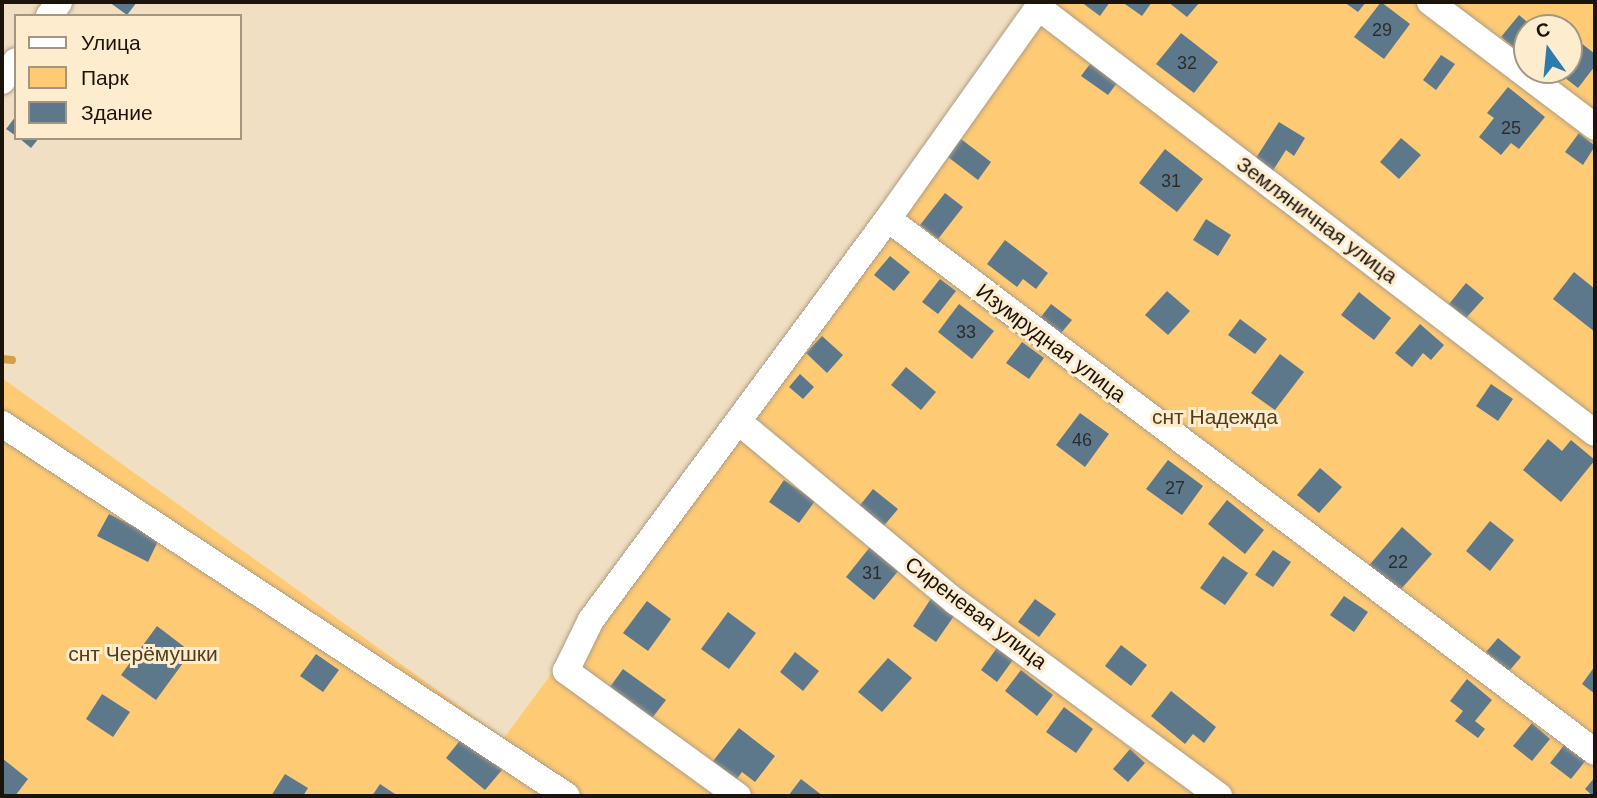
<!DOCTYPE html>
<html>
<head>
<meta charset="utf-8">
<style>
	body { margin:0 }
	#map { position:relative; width:1597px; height:798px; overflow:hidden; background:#f1dfc3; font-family:Helvetica,sans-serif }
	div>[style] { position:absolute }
	.green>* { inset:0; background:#ffca74 }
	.stream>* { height:8px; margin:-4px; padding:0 4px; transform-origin:4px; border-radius:4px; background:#d3a047 }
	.building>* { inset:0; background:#5e788b }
	.roads { filter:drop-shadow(0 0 2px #af9d83) drop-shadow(0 0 2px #af9d83) }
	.minor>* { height:26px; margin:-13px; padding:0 13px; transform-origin:13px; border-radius:13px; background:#fff }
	span { translate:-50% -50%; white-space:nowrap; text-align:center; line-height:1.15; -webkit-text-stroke:6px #feeccf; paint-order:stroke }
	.number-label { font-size:18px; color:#2c2d2a }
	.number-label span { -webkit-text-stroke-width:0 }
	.street-label { font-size:21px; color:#1b140a }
	.park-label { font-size:21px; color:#543e19 }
	.frame { position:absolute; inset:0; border:4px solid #1b140a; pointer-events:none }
	.legend { position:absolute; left:14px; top:14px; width:228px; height:126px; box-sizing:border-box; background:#feeccf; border:2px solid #a39680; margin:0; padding:9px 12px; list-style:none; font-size:21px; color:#1b140a }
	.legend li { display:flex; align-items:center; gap:14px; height:35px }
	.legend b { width:35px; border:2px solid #a39680 }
	.north { position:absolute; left:1513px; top:14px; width:70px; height:70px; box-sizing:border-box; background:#feeccf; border:2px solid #a39680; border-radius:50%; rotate:345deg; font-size:19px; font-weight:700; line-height:28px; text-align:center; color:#1b140a }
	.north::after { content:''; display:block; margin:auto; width:24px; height:32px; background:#2d7aac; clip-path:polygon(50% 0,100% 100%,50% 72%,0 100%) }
</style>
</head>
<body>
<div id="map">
	<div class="green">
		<i style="clip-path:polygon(evenodd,1049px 2px,1595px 2px,1595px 796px,2px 796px,2px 378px,504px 738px,1049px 2px,1527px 28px,1569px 28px,1569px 70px,1527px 70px,1527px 28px)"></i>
	</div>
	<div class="stream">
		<i style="left:2px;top:359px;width:10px;rotate:6deg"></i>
	</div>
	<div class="building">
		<i style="clip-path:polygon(109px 2px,137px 2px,127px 15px)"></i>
		<i style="clip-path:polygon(1081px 2px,1110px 2px,1100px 16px)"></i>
		<i style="clip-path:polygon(1122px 2px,1152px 2px,1142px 16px)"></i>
		<i style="clip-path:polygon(1168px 2px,1200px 2px,1187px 17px)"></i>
		<i style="clip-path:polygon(1344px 2px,1366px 2px,1358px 12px)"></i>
		<i style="clip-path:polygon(1381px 2px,1410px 24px,1384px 59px,1354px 37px)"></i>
		<i style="clip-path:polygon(1519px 15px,1534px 28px,1527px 28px,1527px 58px,1501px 37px)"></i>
		<i style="clip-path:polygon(1181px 33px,1218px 62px,1194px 93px,1156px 64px)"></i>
		<i style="clip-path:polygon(1571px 35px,1595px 54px,1595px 66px,1578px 88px,1555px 70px,1569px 70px)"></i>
		<i style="clip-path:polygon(1441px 55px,1455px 64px,1436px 90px,1423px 80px)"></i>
		<i style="clip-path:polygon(1090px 64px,1117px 83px,1108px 95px,1081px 76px)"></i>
		<i style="clip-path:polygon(1508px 87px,1545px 117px,1519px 149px,1511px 143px,1501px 155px,1479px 137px,1494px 118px,1487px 113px)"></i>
		<i style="clip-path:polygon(16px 116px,16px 136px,6px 129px)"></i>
		<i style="clip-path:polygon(1279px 122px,1305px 138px,1294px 156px,1286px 150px,1272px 172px,1254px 161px)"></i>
		<i style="clip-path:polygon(1579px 133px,1595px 146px,1583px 165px,1565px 152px)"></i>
		<i style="clip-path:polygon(19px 138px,39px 138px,31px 148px)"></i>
		<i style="clip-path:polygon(1401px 138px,1421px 155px,1399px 179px,1380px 162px)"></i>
		<i style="clip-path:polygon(961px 139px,991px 162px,978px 180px,948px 157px)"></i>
		<i style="clip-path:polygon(1165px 149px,1203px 179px,1177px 212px,1139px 183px)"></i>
		<i style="clip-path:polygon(945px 193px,963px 207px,938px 239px,920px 225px)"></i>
		<i style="clip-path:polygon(1206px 219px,1231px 235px,1218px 256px,1193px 240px)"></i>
		<i style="clip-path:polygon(1005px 240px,1048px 273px,1036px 289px,1023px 279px,1017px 287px,987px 264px)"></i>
		<i style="clip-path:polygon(890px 256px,910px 272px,894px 291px,874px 275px)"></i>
		<i style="clip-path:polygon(1574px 272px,1595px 289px,1595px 332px,1553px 299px)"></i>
		<i style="clip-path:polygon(940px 279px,956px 291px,938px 314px,922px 302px)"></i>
		<i style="clip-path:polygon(1466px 283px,1484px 298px,1466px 318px,1449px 304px)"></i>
		<i style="clip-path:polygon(1167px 291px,1190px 311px,1168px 335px,1145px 315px)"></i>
		<i style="clip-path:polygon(1359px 292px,1391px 318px,1374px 340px,1341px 315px)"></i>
		<i style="clip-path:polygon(959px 304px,994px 331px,972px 359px,938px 332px)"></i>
		<i style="clip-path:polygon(1051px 304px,1072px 320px,1057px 338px,1037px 322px)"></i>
		<i style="clip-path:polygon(1240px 319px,1267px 339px,1255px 354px,1228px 335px)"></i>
		<i style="clip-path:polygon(1420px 324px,1444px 345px,1431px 360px,1423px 353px,1412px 367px,1395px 353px)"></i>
		<i style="clip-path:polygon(822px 336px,843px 355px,827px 373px,806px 353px)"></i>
		<i style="clip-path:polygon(1022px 342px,1044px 358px,1029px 379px,1006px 363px)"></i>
		<i style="clip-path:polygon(1280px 354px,1304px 372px,1275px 410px,1251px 393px)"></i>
		<i style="clip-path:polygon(906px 367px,936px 392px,921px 410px,891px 385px)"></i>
		<i style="clip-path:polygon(800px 374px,814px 387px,803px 399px,789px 387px)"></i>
		<i style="clip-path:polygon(1491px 384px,1513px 399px,1498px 421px,1476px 406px)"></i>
		<i style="clip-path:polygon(1080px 413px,1109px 434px,1085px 467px,1056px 445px)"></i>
		<i style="clip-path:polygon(1548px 439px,1562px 451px,1571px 440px,1595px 460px,1561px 502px,1523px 470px)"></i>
		<i style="clip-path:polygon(1168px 460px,1203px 486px,1182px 515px,1146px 489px)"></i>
		<i style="clip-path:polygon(1320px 468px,1342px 487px,1319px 513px,1297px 495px)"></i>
		<i style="clip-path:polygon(784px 480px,815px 501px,799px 523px,769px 502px)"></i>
		<i style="clip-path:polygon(873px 489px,898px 509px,882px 528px,857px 509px)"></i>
		<i style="clip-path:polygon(1227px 500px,1264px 530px,1245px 554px,1208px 524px)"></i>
		<i style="clip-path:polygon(109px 514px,159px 539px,148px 562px,97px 536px)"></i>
		<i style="clip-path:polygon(1490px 521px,1514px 540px,1490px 571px,1466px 551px)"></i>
		<i style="clip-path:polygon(1402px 527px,1432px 554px,1395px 596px,1365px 570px)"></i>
		<i style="clip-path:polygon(870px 547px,899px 570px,874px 600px,846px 577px)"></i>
		<i style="clip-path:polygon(1273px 550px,1291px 562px,1273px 587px,1255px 575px)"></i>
		<i style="clip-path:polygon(1223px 556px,1248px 573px,1225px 605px,1200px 588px)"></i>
		<i style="clip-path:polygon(1344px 596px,1368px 612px,1354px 632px,1330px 615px)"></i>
		<i style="clip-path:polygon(932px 597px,956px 613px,936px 642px,913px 626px)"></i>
		<i style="clip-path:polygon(1035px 599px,1056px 614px,1039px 637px,1018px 622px)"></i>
		<i style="clip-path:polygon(647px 601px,671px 619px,648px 651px,623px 633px)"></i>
		<i style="clip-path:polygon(728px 612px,756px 633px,729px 669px,701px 649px)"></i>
		<i style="clip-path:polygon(157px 626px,191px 652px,156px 700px,121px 675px)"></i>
		<i style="clip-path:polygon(1498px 638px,1521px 657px,1509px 671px,1486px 652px)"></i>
		<i style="clip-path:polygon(999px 645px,1015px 657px,997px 682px,981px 670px)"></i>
		<i style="clip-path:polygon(1121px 645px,1147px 665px,1131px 686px,1105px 666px)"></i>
		<i style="clip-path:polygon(795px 652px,819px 671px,803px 691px,780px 672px)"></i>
		<i style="clip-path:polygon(316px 654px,339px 670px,323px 692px,300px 676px)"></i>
		<i style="clip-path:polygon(888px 658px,912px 678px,882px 712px,858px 692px)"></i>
		<i style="clip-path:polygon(1595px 666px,1595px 694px,1582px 684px)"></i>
		<i style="clip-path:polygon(623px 669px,666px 700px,649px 722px,607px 691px)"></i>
		<i style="clip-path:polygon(1021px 670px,1053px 695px,1037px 716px,1005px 691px)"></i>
		<i style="clip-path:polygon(1467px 679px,1492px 700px,1475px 721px,1485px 729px,1478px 738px,1455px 721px,1463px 711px,1450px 701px)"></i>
		<i style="clip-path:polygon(1171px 691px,1216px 727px,1204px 743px,1193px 734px,1185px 744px,1151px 716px)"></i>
		<i style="clip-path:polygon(102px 694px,130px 712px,113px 737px,86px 719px)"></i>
		<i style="clip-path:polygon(1064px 707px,1093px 729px,1076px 753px,1046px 732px)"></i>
		<i style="clip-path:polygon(1532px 723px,1550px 739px,1532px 761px,1513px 746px)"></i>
		<i style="clip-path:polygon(739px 728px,775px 756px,755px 782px,742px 772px,736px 780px,713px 761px)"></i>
		<i style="clip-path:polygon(462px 738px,502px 770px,485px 790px,446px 758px)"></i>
		<i style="clip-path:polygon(1565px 744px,1586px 760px,1571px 779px,1550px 763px)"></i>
		<i style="clip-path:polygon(1130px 749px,1145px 763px,1128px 782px,1113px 769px)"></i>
		<i style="clip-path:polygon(2px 758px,28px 779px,15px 796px,2px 796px)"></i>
		<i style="clip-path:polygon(285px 774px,308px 788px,303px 796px,271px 796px)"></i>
		<i style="clip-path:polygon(1595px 777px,1595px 796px,1593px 796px,1585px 789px)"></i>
		<i style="clip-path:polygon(801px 779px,823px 796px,788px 796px)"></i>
		<i style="clip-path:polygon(380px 784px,398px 796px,372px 796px)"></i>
	</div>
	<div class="roads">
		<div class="minor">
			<i style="left:1042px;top:2px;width:266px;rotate:125.4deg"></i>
			<i style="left:888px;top:219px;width:885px;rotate:37.01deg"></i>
			<i style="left:1430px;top:2px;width:207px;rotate:37.1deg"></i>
			<i style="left:1038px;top:7px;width:701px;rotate:37.41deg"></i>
			<i style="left:49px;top:16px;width:17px;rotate:-54deg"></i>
			<i style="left:2px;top:81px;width:24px;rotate:-55deg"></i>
			<i style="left:739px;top:422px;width:282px;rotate:39.7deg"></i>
			<i style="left:956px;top:602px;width:327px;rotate:36.4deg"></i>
			<i style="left:2px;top:424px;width:676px;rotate:33.36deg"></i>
			<i style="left:738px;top:796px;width:213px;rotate:-144deg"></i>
			<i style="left:566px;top:671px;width:57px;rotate:-63.9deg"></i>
			<i style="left:591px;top:620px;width:499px;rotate:-53.5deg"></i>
		</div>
	</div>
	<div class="number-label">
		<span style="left:1382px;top:30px">29</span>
		<span style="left:1187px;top:63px">32</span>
		<span style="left:1511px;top:128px">25</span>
		<span style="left:1171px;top:181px">31</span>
		<span style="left:966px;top:332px">33</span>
		<span style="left:1082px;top:440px">46</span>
		<span style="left:1175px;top:488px">27</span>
		<span style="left:1398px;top:562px">22</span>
		<span style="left:872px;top:573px">31</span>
	</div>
	<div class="street-label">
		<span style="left:1317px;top:220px;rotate:37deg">Земляничная улица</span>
		<span style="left:1051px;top:343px;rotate:37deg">Изумрудная улица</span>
		<span style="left:976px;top:613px;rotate:37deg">Сиреневая улица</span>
	</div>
	<div class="park-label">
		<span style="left:1215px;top:417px">снт Надежда</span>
		<span style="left:143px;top:654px">снт Черёмушки</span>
	</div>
	<div class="frame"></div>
	<ul class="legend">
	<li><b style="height:9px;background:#fff"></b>Улица</li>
	<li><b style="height:19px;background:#ffca74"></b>Парк</li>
	<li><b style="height:19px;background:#5e788b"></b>Здание</li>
	</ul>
	<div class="north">С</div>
</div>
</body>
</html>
